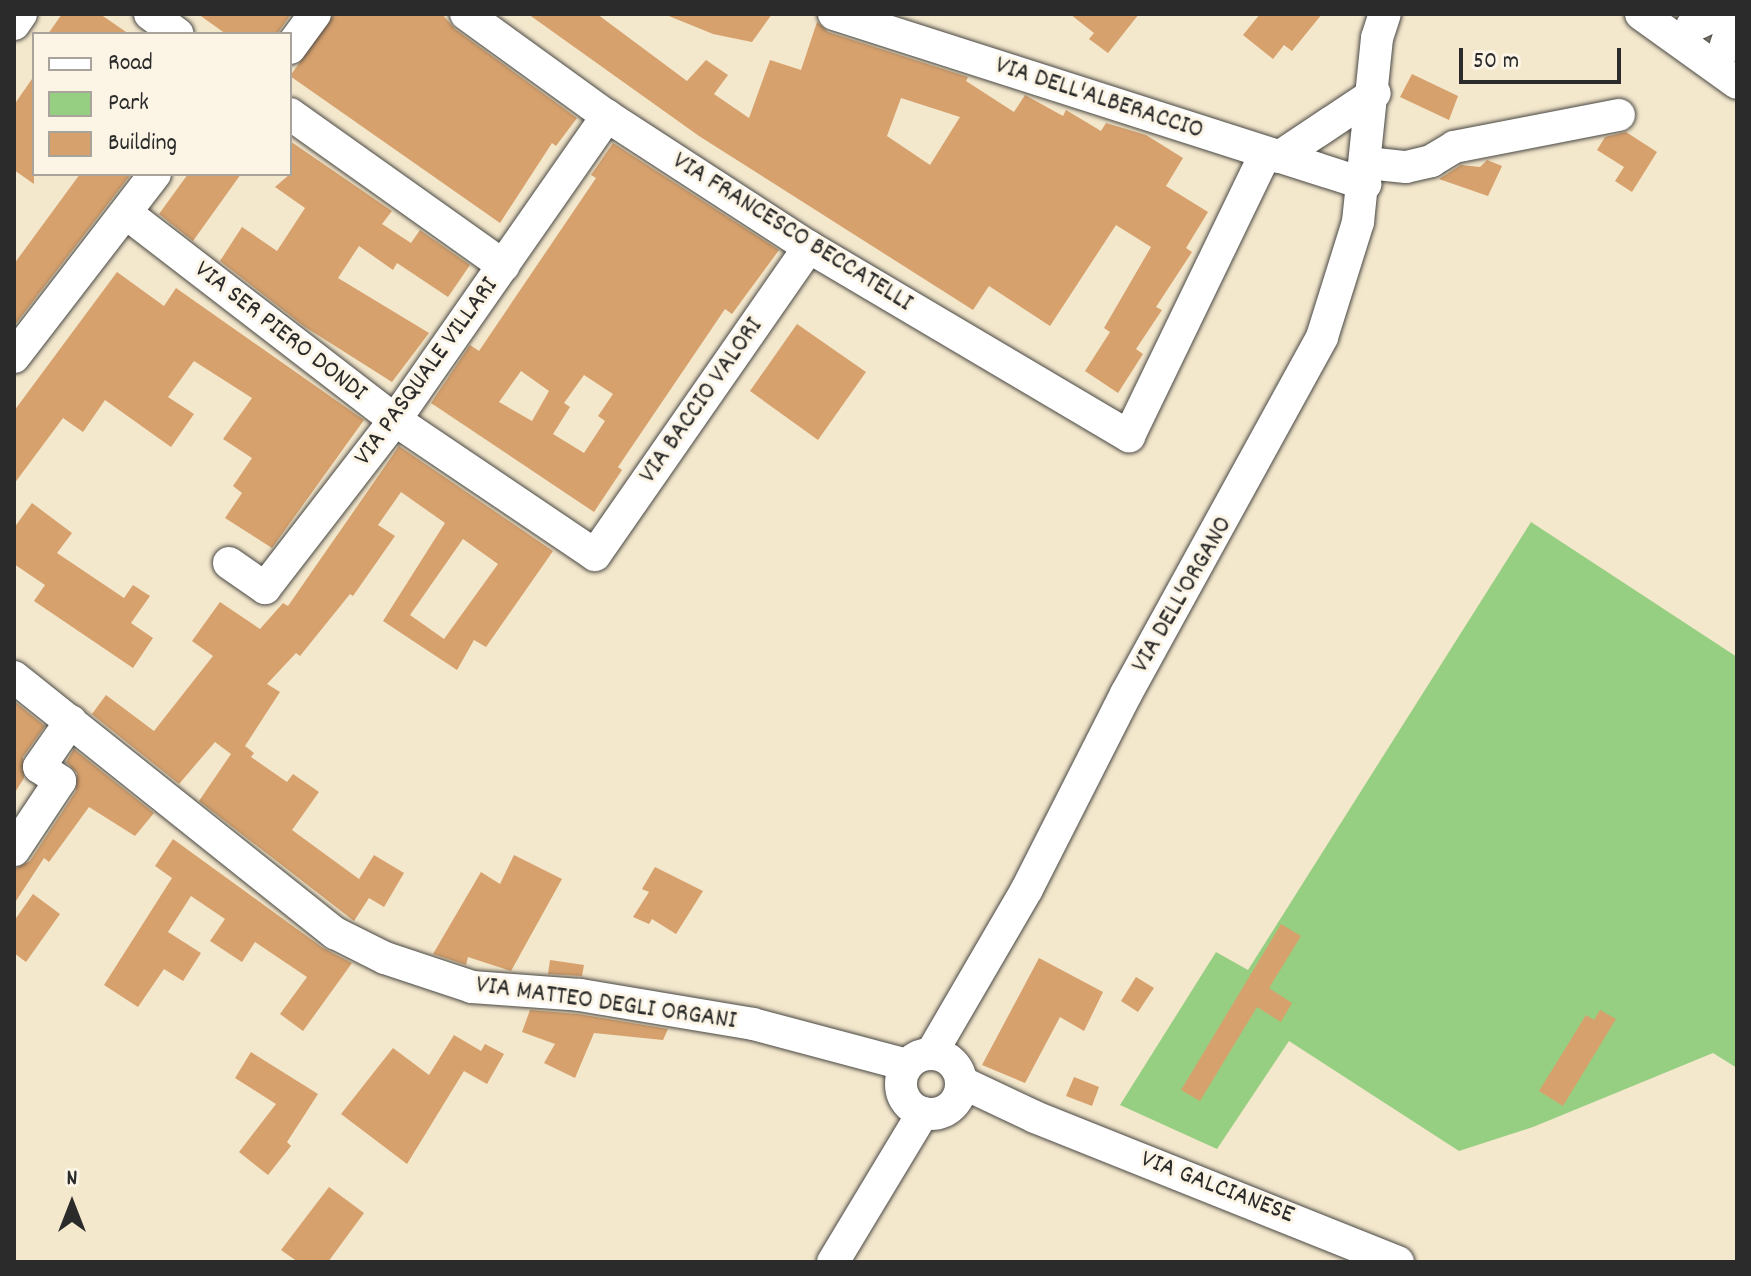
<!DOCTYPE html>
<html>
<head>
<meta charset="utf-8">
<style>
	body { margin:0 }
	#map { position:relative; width:1751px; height:1276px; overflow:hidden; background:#f3e7cc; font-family:Dekko,sans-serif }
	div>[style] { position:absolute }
	.green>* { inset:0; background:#97cf82 }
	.building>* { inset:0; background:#d6a16d }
	.roads { filter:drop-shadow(0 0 2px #494743) drop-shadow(0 0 2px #494743) }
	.minor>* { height:32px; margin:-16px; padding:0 16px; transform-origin:16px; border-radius:16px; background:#fff }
	.minor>.ring { margin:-16px; padding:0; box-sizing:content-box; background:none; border:32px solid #fff; border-radius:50% }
	span { translate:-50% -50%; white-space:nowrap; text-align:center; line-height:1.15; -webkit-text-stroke:6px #fcf5e5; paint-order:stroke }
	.street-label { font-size:26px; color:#2b2b2b }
	.frame { position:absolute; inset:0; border:16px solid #2b2b2b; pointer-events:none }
	.legend { position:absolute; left:32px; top:32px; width:260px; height:144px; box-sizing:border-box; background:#fcf5e5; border:2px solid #a8a49b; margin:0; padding:10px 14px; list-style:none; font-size:24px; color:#2b2b2b }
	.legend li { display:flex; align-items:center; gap:16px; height:40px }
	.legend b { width:40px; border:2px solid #a8a49b }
	.north { position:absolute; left:32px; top:1164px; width:80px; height:80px; -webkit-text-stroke:6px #fcf5e5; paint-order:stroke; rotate:0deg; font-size:22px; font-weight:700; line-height:32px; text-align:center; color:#2b2b2b }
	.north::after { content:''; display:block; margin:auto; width:28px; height:36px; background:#2b2b2b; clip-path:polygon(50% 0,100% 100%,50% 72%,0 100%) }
	.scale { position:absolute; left:1459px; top:48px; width:162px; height:36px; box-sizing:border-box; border:4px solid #2b2b2b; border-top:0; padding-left:10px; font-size:24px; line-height:28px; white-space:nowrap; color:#2b2b2b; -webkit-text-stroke:6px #fcf5e5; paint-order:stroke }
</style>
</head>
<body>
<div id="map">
	<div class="green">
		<i style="clip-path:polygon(1531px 522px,1737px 657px,1737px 1068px,1713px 1053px,1533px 1127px,1459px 1151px,1289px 1041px,1217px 1149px,1120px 1105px,1216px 952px,1248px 970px)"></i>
	</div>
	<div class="building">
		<i style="clip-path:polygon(62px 14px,100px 14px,129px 34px,48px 34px)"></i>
		<i style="clip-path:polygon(198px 14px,291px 14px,277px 34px,226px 34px)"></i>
		<i style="clip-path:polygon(334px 14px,442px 14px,455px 29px,577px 118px,556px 146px,552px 143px,500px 223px,290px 76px)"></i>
		<i style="clip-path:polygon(evenodd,528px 14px,597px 14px,687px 81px,706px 60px,728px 75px,714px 94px,749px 118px,770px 60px,801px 70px,817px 22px,828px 32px,968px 77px,966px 81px,1014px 112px,1025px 95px,1063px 116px,1066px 110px,1101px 131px,1106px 123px,1146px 135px,1183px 158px,1166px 186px,1208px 212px,1186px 248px,1192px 252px,1156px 307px,1162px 310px,1136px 349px,1143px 354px,1118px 393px,1085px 371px,1110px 332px,1104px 328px,1151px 247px,1116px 225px,1050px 326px,989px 286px,973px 310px,699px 136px,528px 14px,901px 98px,960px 117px,930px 165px,887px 136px,901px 98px)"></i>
		<i style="clip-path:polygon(664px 14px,772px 14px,752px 42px,713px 34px)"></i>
		<i style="clip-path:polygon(1070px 14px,1139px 14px,1108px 53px,1089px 39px,1094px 33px)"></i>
		<i style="clip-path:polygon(1260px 14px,1322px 14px,1292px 51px,1284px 45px,1273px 59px,1243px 35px)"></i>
		<i style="clip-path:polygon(1412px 74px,1458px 96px,1449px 120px,1400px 97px)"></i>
		<i style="clip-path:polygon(34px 76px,34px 184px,14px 170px,14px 105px)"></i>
		<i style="clip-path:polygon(1626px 132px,1657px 152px,1632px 192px,1615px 181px,1624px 167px,1597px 150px,1605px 137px)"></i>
		<i style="clip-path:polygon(290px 141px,392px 211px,382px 224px,411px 243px,420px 230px,470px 265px,448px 297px,397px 263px,393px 270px,359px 246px,338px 278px,429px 333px,392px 382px,305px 327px,220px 261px,242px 227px,277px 251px,305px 208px,275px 187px,290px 174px)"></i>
		<i style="clip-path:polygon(evenodd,613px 143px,779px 250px,732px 314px,725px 309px,618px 467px,622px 470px,594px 512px,431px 403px,470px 345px,479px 351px,596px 178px,591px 175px,613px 143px,521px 371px,549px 391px,532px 421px,499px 402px,521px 371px,613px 143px,584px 375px,613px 394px,598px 416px,605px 421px,584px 453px,553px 434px,570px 407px,564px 403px,584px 375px)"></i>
		<i style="clip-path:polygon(1487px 160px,1502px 166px,1488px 196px,1439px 179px,1461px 165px,1480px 167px)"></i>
		<i style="clip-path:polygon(80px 174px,131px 174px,14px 326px,14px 264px)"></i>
		<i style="clip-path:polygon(188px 174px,241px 174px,193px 241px,159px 214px)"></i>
		<i style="clip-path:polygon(117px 272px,164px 306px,176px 288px,364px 420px,272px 548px,225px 518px,242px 493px,233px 486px,252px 458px,223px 439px,252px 398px,194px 361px,168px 397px,194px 414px,171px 447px,105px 400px,83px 432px,63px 418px,14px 484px,14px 411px)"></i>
		<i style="clip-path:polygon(797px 324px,866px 372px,818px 440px,750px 391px)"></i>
		<i style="clip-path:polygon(evenodd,399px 446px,553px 551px,486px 647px,474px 640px,457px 670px,383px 621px,445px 523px,401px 492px,378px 525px,395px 536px,353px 596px,350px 594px,300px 656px,296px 653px,267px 684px,280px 692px,245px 746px,254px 753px,251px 757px,287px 782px,293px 774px,319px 792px,292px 830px,359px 879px,374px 855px,404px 873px,384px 907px,369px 898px,354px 921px,199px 801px,231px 754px,215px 742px,179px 784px,69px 696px,92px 714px,106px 695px,154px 731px,213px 656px,192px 641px,220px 602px,260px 629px,283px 603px,288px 606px,399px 446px,463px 539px,498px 564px,444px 639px,410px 615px,463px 539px)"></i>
		<i style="clip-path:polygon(32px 503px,72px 533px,57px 553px,124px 598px,133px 585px,150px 596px,131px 623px,153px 638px,133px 668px,34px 601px,45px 585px,14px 564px,14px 528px)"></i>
		<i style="clip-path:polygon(14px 701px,45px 726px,23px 757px,24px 778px,14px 794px)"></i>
		<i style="clip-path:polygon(74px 749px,154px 813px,135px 836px,89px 807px,49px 862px,44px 858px,14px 904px,14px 869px,30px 861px,76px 791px,77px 773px,66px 762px)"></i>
		<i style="clip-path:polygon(173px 839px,323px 948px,352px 963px,303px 1031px,280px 1014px,307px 977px,255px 942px,242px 962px,210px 941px,225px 919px,191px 896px,168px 932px,201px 953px,183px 981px,164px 969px,138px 1007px,104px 985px,172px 878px,155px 866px)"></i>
		<i style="clip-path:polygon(514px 855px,562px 879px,511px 971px,468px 957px,466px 965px,433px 954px,481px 872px,500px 884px)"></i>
		<i style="clip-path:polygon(655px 867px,703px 891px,676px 934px,652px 919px,649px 924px,633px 917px,649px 892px,642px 889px)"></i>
		<i style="clip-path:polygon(33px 894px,60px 914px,26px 962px,14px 953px,14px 921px)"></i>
		<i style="clip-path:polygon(1281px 924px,1301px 936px,1269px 988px,1292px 1003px,1281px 1022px,1257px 1007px,1200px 1101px,1181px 1090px)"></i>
		<i style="clip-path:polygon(1039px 958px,1103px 992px,1084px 1031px,1060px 1017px,1025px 1083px,982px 1065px)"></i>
		<i style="clip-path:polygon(550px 960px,584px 965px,582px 976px,548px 974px)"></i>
		<i style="clip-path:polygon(1136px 977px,1154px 988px,1138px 1012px,1121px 1001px)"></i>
		<i style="clip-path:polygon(530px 1010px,578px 1014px,668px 1029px,663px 1040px,594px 1033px,575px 1078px,544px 1063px,555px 1044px,522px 1032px)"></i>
		<i style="clip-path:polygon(1600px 1010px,1616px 1019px,1563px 1106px,1539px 1091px,1586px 1015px,1594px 1020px)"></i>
		<i style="clip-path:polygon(454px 1035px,481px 1051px,485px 1044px,504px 1054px,487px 1084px,464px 1071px,407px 1164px,341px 1114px,393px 1048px,429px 1075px)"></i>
		<i style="clip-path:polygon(251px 1052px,318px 1094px,287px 1142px,291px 1146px,268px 1175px,239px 1152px,276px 1104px,235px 1078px)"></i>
		<i style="clip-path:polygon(1074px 1077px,1099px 1087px,1092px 1106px,1066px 1096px)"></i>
		<i style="clip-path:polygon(329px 1187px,364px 1213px,328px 1262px,298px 1262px,281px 1250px)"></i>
	</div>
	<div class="roads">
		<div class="minor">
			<i style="left:150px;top:14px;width:34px;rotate:36deg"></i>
			<i style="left:466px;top:14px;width:174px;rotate:35.9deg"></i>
			<i style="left:607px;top:116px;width:241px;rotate:33deg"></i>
			<i style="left:809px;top:247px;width:372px;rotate:30.6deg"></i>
			<i style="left:1129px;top:436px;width:314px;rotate:-64.2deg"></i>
			<i style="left:834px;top:14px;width:558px;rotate:17.75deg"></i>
			<i style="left:1641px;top:14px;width:118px;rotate:35.7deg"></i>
			<i style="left:14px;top:24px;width:12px;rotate:-55deg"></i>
			<i style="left:1692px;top:26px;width:29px;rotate:-25deg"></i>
			<i style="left:290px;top:48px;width:42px;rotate:-53.7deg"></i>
			<i style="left:1725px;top:48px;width:36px;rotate:-72deg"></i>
			<i style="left:290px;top:114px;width:262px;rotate:35.4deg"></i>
			<i style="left:1279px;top:157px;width:115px;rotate:-33.7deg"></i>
			<i style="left:1367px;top:163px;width:39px;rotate:6deg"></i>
			<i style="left:1406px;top:167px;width:26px;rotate:-13deg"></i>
			<i style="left:1431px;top:161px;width:27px;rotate:-31deg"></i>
			<i style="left:1454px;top:147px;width:168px;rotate:-11deg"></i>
			<i style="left:126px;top:213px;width:339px;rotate:37.6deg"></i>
			<i style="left:395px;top:420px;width:241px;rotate:34deg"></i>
			<i style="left:595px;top:555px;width:375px;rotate:-55.2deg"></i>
			<i style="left:14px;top:357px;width:231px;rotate:-52.4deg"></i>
			<i style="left:229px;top:563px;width:44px;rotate:34.8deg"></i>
			<i style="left:265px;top:588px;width:212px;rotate:-52.3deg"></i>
			<i style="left:395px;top:420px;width:371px;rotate:-55.1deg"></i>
			<i style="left:14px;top:677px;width:411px;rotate:38.6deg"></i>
			<i style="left:335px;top:933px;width:56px;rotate:26.6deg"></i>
			<i style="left:385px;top:958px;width:92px;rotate:18.4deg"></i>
			<i style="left:472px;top:987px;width:108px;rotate:4.2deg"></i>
			<i style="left:580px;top:995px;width:175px;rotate:9.5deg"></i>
			<i style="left:753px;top:1024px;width:159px;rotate:14.9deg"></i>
			<i style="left:14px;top:850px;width:83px;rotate:-56.3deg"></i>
			<i style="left:60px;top:781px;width:25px;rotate:-146deg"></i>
			<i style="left:39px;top:767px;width:56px;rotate:-55.2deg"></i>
			<i style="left:931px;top:1054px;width:191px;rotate:-59.8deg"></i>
			<i style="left:1027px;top:889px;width:219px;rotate:-63.1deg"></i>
			<i style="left:1126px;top:694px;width:407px;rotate:-61.2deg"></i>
			<i style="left:1322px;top:337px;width:121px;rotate:-72.6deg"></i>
			<i style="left:1358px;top:222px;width:185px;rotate:-84.1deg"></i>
			<i style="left:1377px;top:38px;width:25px;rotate:-72deg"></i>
			<i class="ring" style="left:901px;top:1054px;width:28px;height:28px"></i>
			<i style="left:961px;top:1082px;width:82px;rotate:25.3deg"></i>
			<i style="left:1035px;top:1117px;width:391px;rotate:21.8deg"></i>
			<i style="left:833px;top:1262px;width:174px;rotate:-58.9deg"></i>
		</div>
	</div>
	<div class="street-label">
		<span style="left:1099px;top:99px;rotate:18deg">VIA DELL'ALBERACCIO</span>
		<span style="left:792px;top:233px;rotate:32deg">VIA FRANCESCO BECCATELLI</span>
		<span style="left:280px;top:332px;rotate:38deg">VIA SER PIERO DONDI</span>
		<span style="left:427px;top:372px;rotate:-54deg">VIA PASQUALE VILLARI</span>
		<span style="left:702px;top:401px;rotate:-55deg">VIA BACCIO VALORI</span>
		<span style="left:1183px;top:595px;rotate:-60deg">VIA DELL'ORGANO</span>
		<span style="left:606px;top:1004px;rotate:8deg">VIA MATTEO DEGLI ORGANI</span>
		<span style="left:1217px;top:1188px;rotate:21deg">VIA GALCIANESE</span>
	</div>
	<div class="frame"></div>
	<ul class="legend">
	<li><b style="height:10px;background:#fff"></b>Road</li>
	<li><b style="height:22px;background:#97cf82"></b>Park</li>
	<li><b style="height:22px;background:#d6a16d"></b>Building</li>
	</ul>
	<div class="north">N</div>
	<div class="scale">50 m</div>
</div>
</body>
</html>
